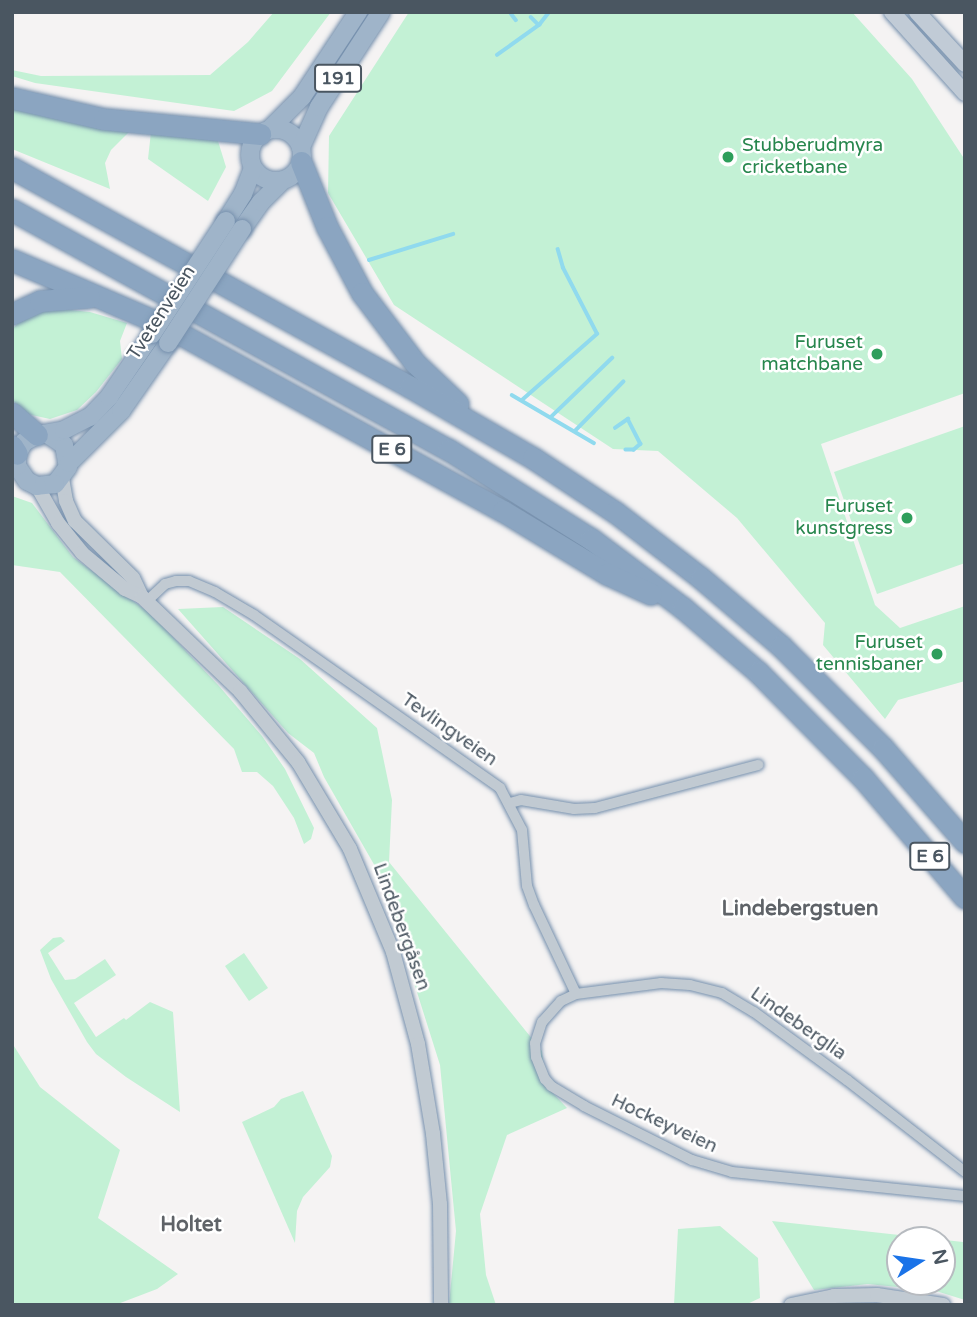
<!DOCTYPE html>
<html>
<head>
<meta charset="utf-8">
<style>
	body { margin:0 }
	#map { position:relative; width:977px; height:1317px; overflow:hidden; background:#f5f3f3; font-family:"Varela Round",sans-serif }
	div>[style] { position:absolute }
	.green>* { inset:0; background:#c3f1d5 }
	.stream>* { height:3.5px; margin:-1.75px; padding:0 1.75px; transform-origin:1.75px; border-radius:1.75px; background:#90daee }
	.roads { filter:drop-shadow(0 0 2px #7690ad) drop-shadow(0 0 2px #7690ad) }
	.minor>* { height:10px; margin:-5px; padding:0 5px; transform-origin:5px; border-radius:5px; background:#c1cad2 }
	.tertiary>* { height:14px; margin:-7px; padding:0 7px; transform-origin:7px; border-radius:7px; background:#c1cad2 }
	.secondary>* { height:16px; margin:-8px; padding:0 8px; transform-origin:8px; border-radius:8px; background:#c1cbd6 }
	.trunk>* { height:18px; margin:-9px; padding:0 9px; transform-origin:9px; border-radius:9px; background:#9fb4c9 }
	.trunk>.ring { margin:-9px; padding:0; box-sizing:content-box; background:none; border:18px solid #9fb4c9; border-radius:50% }
	.motorway>* { height:21px; margin:-10.5px; padding:0 10.5px; transform-origin:10.5px; border-radius:10.5px; background:#8ba5c1 }
	.bridges { filter:drop-shadow(0 0 2px #7690ad) drop-shadow(0 0 2px #7690ad) }
	.trunk-bridge>* { height:18px; margin:-9px; padding:0 9px; transform-origin:9px; border-radius:9px; background:#9fb4c9 }
	.dots>* { width:19px; height:19px; translate:-50% -50%; box-sizing:border-box; border:4px solid #fff; border-radius:50% }
	span { translate:-50% -50%; white-space:nowrap; text-align:center; line-height:1.15; -webkit-text-stroke:5px #fff; paint-order:stroke }
	.shield-label span { padding:2px 5px; background:#fff; border:2px solid; border-radius:5px; -webkit-text-stroke-width:0 }
	.shield-label { font-size:18px; color:#4a5661; font-weight:700 }
	.leisure-label { font-size:19px; color:#27864d }
	.left { translate:0 -50%; text-align:left }
	.right { translate:-100% -50%; text-align:right }
	.street-label { font-size:19px; color:#4a5661 }
	.neighbourhood-label { font-size:21px; color:#5f6368; font-weight:700 }
	.frame { position:absolute; inset:0; border:14px solid #4a5661; pointer-events:none }
	.north { position:absolute; left:886px; top:1226px; width:70px; height:70px; box-sizing:border-box; background:#fff; border:2px solid #b7bbc0; border-radius:50%; rotate:78deg; font-size:19px; font-weight:700; line-height:28px; text-align:center; color:#4a5661 }
	.north::after { content:''; display:block; margin:auto; width:24px; height:32px; background:#1a73e8; clip-path:polygon(50% 0,100% 100%,50% 72%,0 100%) }
</style>
</head>
<body>
<div id="map">
	<div class="green">
		<i style="clip-path:polygon(274px 12px,331px 12px,272px 91px,234px 111px,35px 83px,12px 76px,12px 70px,41px 76px,210px 75px,248px 42px)"></i>
		<i style="clip-path:polygon(409px 12px,852px 12px,912px 79px,965px 160px,965px 393px,821px 444px,875px 605px,900px 628px,965px 606px,965px 681px,898px 700px,885px 719px,823px 645px,825px 623px,737px 518px,658px 451px,613px 449px,394px 305px,328px 193px,329px 136px)"></i>
		<i style="clip-path:polygon(12px 101px,134px 127px,111px 150px,105px 163px,110px 189px,12px 149px)"></i>
		<i style="clip-path:polygon(151px 132px,218px 141px,226px 167px,208px 201px,148px 159px)"></i>
		<i style="clip-path:polygon(51px 308px,90px 312px,127px 323px,120px 341px,122px 359px,96px 392px,77px 410px,50px 419px,27px 414px,12px 400px,12px 329px,19px 322px)"></i>
		<i style="clip-path:polygon(965px 426px,965px 563px,877px 594px,834px 472px)"></i>
		<i style="clip-path:polygon(12px 496px,32px 503px,73px 557px,151px 614px,219px 686px,262px 736px,285px 769px,314px 828px,311px 839px,304px 844px,294px 818px,273px 786px,257px 772px,242px 772px,234px 749px,60px 572px,12px 565px)"></i>
		<i style="clip-path:polygon(223px 607px,300px 659px,377px 728px,392px 800px,389px 862px,542px 1051px,545px 1076px,552px 1092px,567px 1108px,507px 1135px,480px 1214px,486px 1275px,496px 1305px,449px 1305px,456px 1231px,440px 1065px,380px 875px,324px 777px,314px 753px,288px 733px,178px 609px)"></i>
		<i style="clip-path:polygon(61px 937px,65px 941px,48px 953px,65px 980px,75px 979px,105px 959px,116px 975px,74px 1003px,96px 1037px,124px 1018px,126px 1020px,150px 1002px,173px 1012px,180px 1112px,126px 1077px,96px 1054px,87px 1042px,51px 979px,40px 950px,53px 938px)"></i>
		<i style="clip-path:polygon(244px 953px,268px 988px,249px 1001px,225px 966px)"></i>
		<i style="clip-path:polygon(12px 1043px,40px 1087px,120px 1150px,98px 1218px,178px 1274px,157px 1289px,115px 1305px,12px 1305px)"></i>
		<i style="clip-path:polygon(303px 1091px,332px 1156px,330px 1167px,303px 1197px,297px 1211px,295px 1243px,242px 1122px,274px 1107px,281px 1099px)"></i>
		<i style="clip-path:polygon(evenodd,772px 1221px,963px 1242px,965px 1300px,936px 1291px,868px 1284px,814px 1290px,772px 1221px,900px 1240px,942px 1240px,942px 1282px,900px 1282px,900px 1240px)"></i>
		<i style="clip-path:polygon(720px 1226px,758px 1258px,760px 1298px,745px 1305px,674px 1305px,678px 1229px)"></i>
	</div>
	<div class="stream">
		<i style="left:510px;top:12px;width:10px;rotate:53deg"></i>
		<i style="left:531px;top:17px;width:11px;rotate:45deg"></i>
		<i style="left:497px;top:55px;width:52px;rotate:-35.5deg"></i>
		<i style="left:539px;top:25px;width:16px;rotate:-52deg"></i>
		<i style="left:369px;top:260px;width:88px;rotate:-17.2deg"></i>
		<i style="left:512px;top:395px;width:95px;rotate:30.3deg"></i>
		<i style="left:522px;top:400px;width:100px;rotate:-41.3deg"></i>
		<i style="left:597px;top:334px;width:74px;rotate:-117.3deg"></i>
		<i style="left:563px;top:268px;width:19px;rotate:-106deg"></i>
		<i style="left:551px;top:417px;width:85px;rotate:-44deg"></i>
		<i style="left:615px;top:428px;width:16px;rotate:-35deg"></i>
		<i style="left:628px;top:419px;width:28px;rotate:63deg"></i>
		<i style="left:641px;top:444px;width:9px;rotate:139deg"></i>
		<i style="left:634px;top:450px;width:8px;rotate:180deg"></i>
		<i style="left:575px;top:431px;width:69px;rotate:-45.6deg"></i>
	</div>
	<div class="roads">
		<div class="minor">
			<i style="left:147px;top:601px;width:25px;rotate:-43deg"></i>
			<i style="left:165px;top:584px;width:11px;rotate:-15deg"></i>
			<i style="left:176px;top:581px;width:13px"></i>
			<i style="left:189px;top:581px;width:28px;rotate:23deg"></i>
			<i style="left:215px;top:592px;width:45px;rotate:30.5deg"></i>
			<i style="left:254px;top:615px;width:301px;rotate:35.1deg"></i>
			<i style="left:500px;top:788px;width:47px;rotate:62.4deg"></i>
			<i style="left:522px;top:830px;width:56px;rotate:84.9deg"></i>
			<i style="left:527px;top:886px;width:20px;rotate:70deg"></i>
			<i style="left:534px;top:905px;width:98px;rotate:64.7deg"></i>
			<i style="left:576px;top:994px;width:86px;rotate:-7.4deg"></i>
			<i style="left:661px;top:983px;width:29px;rotate:4deg"></i>
			<i style="left:690px;top:985px;width:33px;rotate:14deg"></i>
			<i style="left:722px;top:993px;width:37px;rotate:31deg"></i>
			<i style="left:754px;top:1012px;width:115px;rotate:36.2deg"></i>
			<i style="left:847px;top:1080px;width:150px;rotate:37.9deg"></i>
			<i style="left:510px;top:803px;width:11px;rotate:-15deg"></i>
			<i style="left:521px;top:800px;width:54px;rotate:9.6deg"></i>
			<i style="left:574px;top:809px;width:21px;rotate:-3deg"></i>
			<i style="left:595px;top:808px;width:169px;rotate:-14.8deg"></i>
			<i style="left:576px;top:994px;width:17px;rotate:155deg"></i>
			<i style="left:561px;top:1001px;width:28px;rotate:132deg"></i>
			<i style="left:542px;top:1022px;width:22px;rotate:108deg"></i>
			<i style="left:535px;top:1043px;width:14px;rotate:86deg"></i>
			<i style="left:536px;top:1057px;width:24px;rotate:68deg"></i>
			<i style="left:545px;top:1079px;width:9px;rotate:49deg"></i>
			<i style="left:551px;top:1086px;width:39px;rotate:31deg"></i>
			<i style="left:584px;top:1106px;width:121px;rotate:26.6deg"></i>
			<i style="left:692px;top:1160px;width:42px;rotate:16.7deg"></i>
			<i style="left:732px;top:1172px;width:234px;rotate:5.9deg"></i>
		</div>
		<div class="tertiary">
			<i style="left:62px;top:478px;width:23px;rotate:80deg"></i>
			<i style="left:66px;top:501px;width:22px;rotate:66deg"></i>
			<i style="left:75px;top:521px;width:81px;rotate:44.5deg"></i>
			<i style="left:133px;top:578px;width:21px;rotate:65deg"></i>
			<i style="left:37px;top:486px;width:43px;rotate:60.4deg"></i>
			<i style="left:58px;top:523px;width:38px;rotate:51deg"></i>
			<i style="left:82px;top:553px;width:56px;rotate:39.9deg"></i>
			<i style="left:125px;top:589px;width:19px;rotate:25deg"></i>
			<i style="left:142px;top:597px;width:136px;rotate:43.8deg"></i>
			<i style="left:240px;top:691px;width:92px;rotate:50.8deg"></i>
			<i style="left:298px;top:762px;width:101px;rotate:59.1deg"></i>
			<i style="left:350px;top:849px;width:112px;rotate:67.3deg"></i>
			<i style="left:393px;top:952px;width:95px;rotate:74.8deg"></i>
			<i style="left:418px;top:1044px;width:91px;rotate:80.5deg"></i>
			<i style="left:433px;top:1134px;width:70px;rotate:84.3deg"></i>
			<i style="left:440px;top:1204px;width:101px;rotate:89.4deg"></i>
			<i style="left:791px;top:1305px;width:44px;rotate:-11.8deg"></i>
			<i style="left:834px;top:1296px;width:43px;rotate:-1.3deg"></i>
			<i style="left:877px;top:1295px;width:67px;rotate:8.6deg"></i>
		</div>
		<div class="secondary">
			<i style="left:892px;top:12px;width:109px;rotate:48deg"></i>
			<i style="left:917px;top:12px;width:71px;rotate:47.3deg"></i>
		</div>
		<div class="trunk">
			<i class="ring" style="left:250px;top:129px;width:34px;height:34px"></i>
			<i style="left:270px;top:129px;width:45px;rotate:-45deg"></i>
			<i style="left:302px;top:97px;width:102px;rotate:-56.6deg"></i>
			<i style="left:301px;top:147px;width:44px;rotate:-65.8deg"></i>
			<i style="left:319px;top:107px;width:113px;rotate:-56.9deg"></i>
			<i style="left:226px;top:221px;width:32px;rotate:-58deg"></i>
			<i style="left:243px;top:194px;width:28px;rotate:-69deg"></i>
			<i style="left:242px;top:229px;width:33px;rotate:-55deg"></i>
			<i style="left:261px;top:202px;width:31px;rotate:-45deg"></i>
			<i style="left:49px;top:435px;width:18px;rotate:34deg"></i>
			<i style="left:64px;top:445px;width:22px;rotate:80deg"></i>
			<i style="left:68px;top:467px;width:21px;rotate:127deg"></i>
			<i style="left:55px;top:484px;width:18px;rotate:174deg"></i>
			<i style="left:37px;top:486px;width:11px;rotate:-153deg"></i>
			<i style="left:27px;top:481px;width:18px;rotate:-124deg"></i>
			<i style="left:17px;top:466px;width:12px;rotate:-90deg"></i>
			<i style="left:17px;top:454px;width:14px;rotate:-60deg"></i>
			<i style="left:24px;top:442px;width:15px;rotate:-28deg"></i>
			<i style="left:37px;top:435px;width:27px;rotate:-10deg"></i>
			<i style="left:64px;top:430px;width:29px;rotate:-27deg"></i>
			<i style="left:90px;top:417px;width:28px;rotate:-46deg"></i>
			<i style="left:109px;top:397px;width:76px;rotate:-55.7deg"></i>
			<i style="left:69px;top:463px;width:74px;rotate:-45deg"></i>
			<i style="left:121px;top:411px;width:83px;rotate:-55.3deg"></i>
		</div>
		<div class="motorway">
			<i style="left:12px;top:98px;width:94px;rotate:12.9deg"></i>
			<i style="left:104px;top:119px;width:157px;rotate:5.5deg"></i>
			<i style="left:301px;top:162px;width:70px;rotate:68.2deg"></i>
			<i style="left:327px;top:227px;width:75px;rotate:62.1deg"></i>
			<i style="left:362px;top:293px;width:88px;rotate:52.9deg"></i>
			<i style="left:415px;top:363px;width:59px;rotate:43.6deg"></i>
			<i style="left:12px;top:168px;width:454px;rotate:28.8deg"></i>
			<i style="left:410px;top:387px;width:142px;rotate:30deg"></i>
			<i style="left:533px;top:458px;width:98px;rotate:33.4deg"></i>
			<i style="left:615px;top:512px;width:108px;rotate:37.5deg"></i>
			<i style="left:701px;top:578px;width:105px;rotate:40.4deg"></i>
			<i style="left:781px;top:646px;width:144px;rotate:45deg"></i>
			<i style="left:883px;top:748px;width:125px;rotate:48.9deg"></i>
			<i style="left:12px;top:210px;width:499px;rotate:28.8deg"></i>
			<i style="left:449px;top:450px;width:168px;rotate:32.1deg"></i>
			<i style="left:591px;top:539px;width:115px;rotate:36.9deg"></i>
			<i style="left:683px;top:608px;width:99px;rotate:40.5deg"></i>
			<i style="left:758px;top:672px;width:149px;rotate:45.3deg"></i>
			<i style="left:863px;top:778px;width:157px;rotate:49.6deg"></i>
			<i style="left:12px;top:260px;width:168px;rotate:23.2deg"></i>
			<i style="left:166px;top:326px;width:384px;rotate:28.8deg"></i>
			<i style="left:503px;top:511px;width:122px;rotate:31.2deg"></i>
			<i style="left:607px;top:574px;width:48px;rotate:24.4deg"></i>
			<i style="left:12px;top:314px;width:31px;rotate:-25deg"></i>
			<i style="left:40px;top:301px;width:49px;rotate:-4.7deg"></i>
			<i style="left:12px;top:413px;width:33px;rotate:41deg"></i>
			<i style="left:12px;top:446px;width:9px;rotate:58deg"></i>
		</div>
	</div>
	<div class="bridges">
		<div class="trunk-bridge">
			<i style="left:152px;top:334px;width:135px;rotate:-56.8deg"></i>
			<i style="left:168px;top:343px;width:136px;rotate:-57deg"></i>
		</div>
	</div>
	<div class="dots">
		<i style="left:728px;top:157px;background:#2e9e5b"></i>
		<i style="left:877px;top:354px;background:#2e9e5b"></i>
		<i style="left:907px;top:518px;background:#2e9e5b"></i>
		<i style="left:937px;top:654px;background:#2e9e5b"></i>
	</div>
	<div class="shield-label">
		<span style="left:338px;top:78px">191</span>
		<span style="left:392px;top:449px">E 6</span>
		<span style="left:930px;top:856px">E 6</span>
	</div>
	<div class="leisure-label">
		<span class="left" style="left:742px;top:157px">Stubberudmyra<br>cricketbane</span>
		<span class="right" style="left:863px;top:354px">Furuset<br>matchbane</span>
		<span class="right" style="left:893px;top:518px">Furuset<br>kunstgress</span>
		<span class="right" style="left:923px;top:654px">Furuset<br>tennisbaner</span>
	</div>
	<div class="street-label">
		<span style="left:162px;top:313px;rotate:-57deg">Tvetenveien</span>
		<span style="left:449px;top:730px;rotate:35deg">Tevlingveien</span>
		<span style="left:401px;top:927px;rotate:70deg">Lindebergåsen</span>
		<span style="left:798px;top:1024px;rotate:35deg">Lindeberglia</span>
		<span style="left:664px;top:1124px;rotate:25deg">Hockeyveien</span>
	</div>
	<div class="neighbourhood-label">
		<span style="left:800px;top:909px">Lindebergstuen</span>
		<span style="left:191px;top:1225px">Holtet</span>
	</div>
	<div class="frame"></div>
	<div class="north">N</div>
</div>
</body>
</html>
